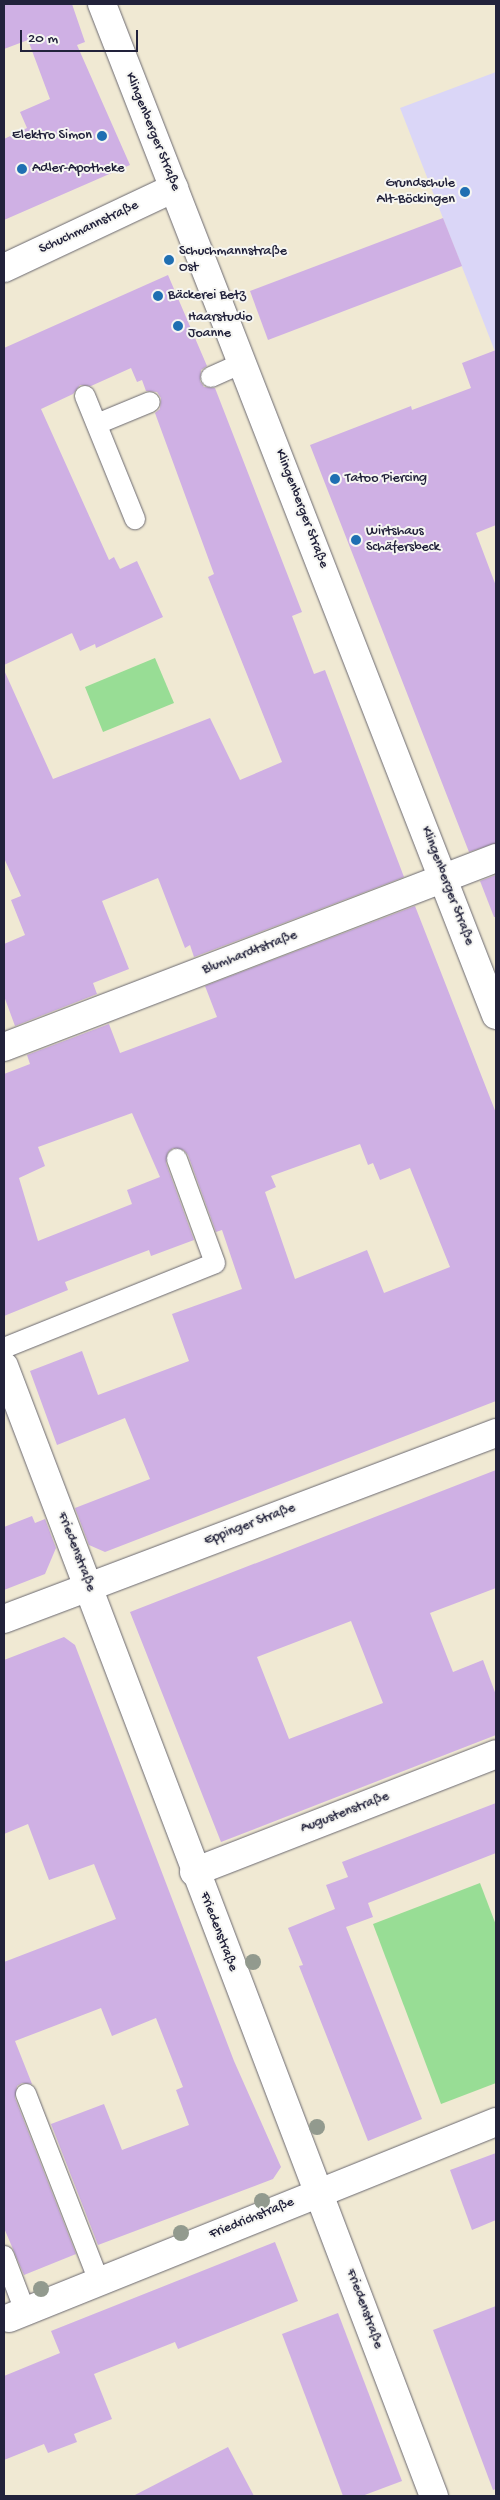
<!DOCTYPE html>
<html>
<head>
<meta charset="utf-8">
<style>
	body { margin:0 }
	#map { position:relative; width:500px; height:2500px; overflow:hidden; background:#f0e9d3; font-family:"Gochi Hand",sans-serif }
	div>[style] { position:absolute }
	.built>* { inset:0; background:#dad6f7 }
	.green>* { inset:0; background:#98dd95 }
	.building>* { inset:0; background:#cfb0e4 }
	.roads { filter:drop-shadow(0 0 1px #6a6870) drop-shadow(0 0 1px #6a6870) }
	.service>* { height:20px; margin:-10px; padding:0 10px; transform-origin:10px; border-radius:10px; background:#fff }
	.minor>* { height:28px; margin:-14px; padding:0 14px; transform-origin:14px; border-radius:14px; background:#fff }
	.tertiary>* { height:28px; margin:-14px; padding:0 14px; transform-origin:14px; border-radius:14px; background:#fff }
	.trees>* { width:16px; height:16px; margin:-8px; border-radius:50%; background:#929a8e }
	.dots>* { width:14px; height:14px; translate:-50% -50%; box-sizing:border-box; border:2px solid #f6f6f2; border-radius:50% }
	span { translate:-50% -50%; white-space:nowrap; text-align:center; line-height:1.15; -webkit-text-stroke:4px #f6f6f2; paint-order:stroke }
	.street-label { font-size:14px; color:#22223b }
	.poi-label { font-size:14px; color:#22223b }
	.right { translate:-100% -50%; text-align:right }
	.left { translate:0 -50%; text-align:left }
	.frame { position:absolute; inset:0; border:5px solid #22223b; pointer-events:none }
	.scale { position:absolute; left:20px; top:30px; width:118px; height:22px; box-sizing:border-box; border:2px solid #22223b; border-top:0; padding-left:6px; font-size:15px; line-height:18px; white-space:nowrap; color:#22223b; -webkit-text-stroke:4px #f6f6f2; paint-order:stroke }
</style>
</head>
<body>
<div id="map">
	<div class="built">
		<i style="clip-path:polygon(496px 72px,496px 354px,400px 108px)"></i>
	</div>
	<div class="green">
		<i style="clip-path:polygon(155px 658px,174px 703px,103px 732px,85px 687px)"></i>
		<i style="clip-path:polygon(480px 1883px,496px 1925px,496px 2083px,441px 2104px,373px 1924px)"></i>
	</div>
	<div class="building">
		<i style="clip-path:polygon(4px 4px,72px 4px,85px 42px,77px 45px,130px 165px,4px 220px,4px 139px,27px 128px,20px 112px,50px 99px,28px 40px,4px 49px)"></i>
		<i style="clip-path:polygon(443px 218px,462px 266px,268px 340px,250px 291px)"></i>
		<i style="clip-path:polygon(168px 275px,207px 366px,201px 370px,200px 381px,204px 387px,215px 388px,302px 612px,292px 616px,314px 674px,325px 670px,404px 877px,194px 957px,190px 945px,185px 948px,158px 878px,102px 901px,129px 969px,93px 983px,97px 994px,15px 1026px,4px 996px,4px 944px,25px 935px,11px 900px,21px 896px,4px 858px,4px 670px,53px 779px,210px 718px,240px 780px,282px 762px,208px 577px,214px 574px,155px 413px,160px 409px,161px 398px,157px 392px,146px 391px,142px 380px,137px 382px,131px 368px,91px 386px,80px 385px,73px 394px,41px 409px,109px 560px,114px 557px,120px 569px,137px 561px,163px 617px,96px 648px,95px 644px,80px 651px,72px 633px,4px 665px,4px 348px)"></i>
		<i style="clip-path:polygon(496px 350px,496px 525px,476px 533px,496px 586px,496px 843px,469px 852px,310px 445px,411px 406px,412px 410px,471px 388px,462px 363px)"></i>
		<i style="clip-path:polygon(496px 875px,496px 917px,494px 917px,480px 881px)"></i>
		<i style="clip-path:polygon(evenodd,415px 906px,496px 1113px,496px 1401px,105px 1552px,89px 1545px,75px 1508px,150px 1479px,125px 1418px,57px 1445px,30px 1371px,82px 1351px,98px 1395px,189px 1361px,172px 1314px,242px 1289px,222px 1230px,216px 1232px,188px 1155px,184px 1150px,173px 1148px,168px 1152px,166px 1163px,194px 1240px,151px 1256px,149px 1250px,65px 1282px,68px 1290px,4px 1316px,4px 1074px,30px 1064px,27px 1055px,109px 1024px,120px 1053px,217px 1017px,205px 986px,415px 906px,132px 1113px,160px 1177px,127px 1190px,132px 1204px,38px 1241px,19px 1178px,45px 1166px,38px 1147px,132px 1113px,415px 906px,360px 1144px,368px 1165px,373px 1163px,380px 1180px,410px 1168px,450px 1267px,384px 1293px,367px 1250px,295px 1279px,265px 1192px,276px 1187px,271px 1176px,360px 1144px)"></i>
		<i style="clip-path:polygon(evenodd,496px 1470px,496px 1588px,430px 1613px,453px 1672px,483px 1660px,496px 1695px,496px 1735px,221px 1842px,130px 1612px,496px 1470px,351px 1621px,383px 1703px,289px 1739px,257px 1657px,351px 1621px)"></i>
		<i style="clip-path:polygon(32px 1516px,35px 1523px,45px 1519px,56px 1548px,45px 1574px,4px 1590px,4px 1527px)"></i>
		<i style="clip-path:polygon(64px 1637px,75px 1645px,234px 2061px,281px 2167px,273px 2179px,98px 2245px,51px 2124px,104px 2104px,122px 2150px,189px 2125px,176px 2090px,183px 2087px,156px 2018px,112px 2036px,101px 2008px,15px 2041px,32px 2084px,22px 2083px,17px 2086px,15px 2098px,76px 2254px,24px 2275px,4px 2228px,4px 1962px,116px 1919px,94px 1864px,49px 1880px,28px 1824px,4px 1834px,4px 1660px)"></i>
		<i style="clip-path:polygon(496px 1803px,496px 1853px,368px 1903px,373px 1917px,346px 1927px,422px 2119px,368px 2141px,299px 1966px,303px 1965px,288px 1928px,335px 1909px,326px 1885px,348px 1877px,342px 1862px)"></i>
		<i style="clip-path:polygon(496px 2153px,496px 2220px,472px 2230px,450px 2170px)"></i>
		<i style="clip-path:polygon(275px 2242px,298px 2301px,178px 2349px,175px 2342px,94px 2374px,112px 2419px,74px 2434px,77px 2442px,48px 2453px,44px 2444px,4px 2460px,4px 2376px,60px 2353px,51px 2331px)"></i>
		<i style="clip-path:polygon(496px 2306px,496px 2489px,493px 2490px,433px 2330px)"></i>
		<i style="clip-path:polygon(338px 2313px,402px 2481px,362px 2496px,343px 2496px,282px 2334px)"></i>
		<i style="clip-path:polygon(228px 2447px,254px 2496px,133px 2496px)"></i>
	</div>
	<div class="roads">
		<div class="service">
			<i style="left:211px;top:377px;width:35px;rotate:-24deg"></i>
			<i style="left:85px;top:396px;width:133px;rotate:67.9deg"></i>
			<i style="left:97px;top:424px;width:57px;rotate:-22.5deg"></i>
			<i style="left:4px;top:1348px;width:227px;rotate:-21.9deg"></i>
			<i style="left:215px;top:1263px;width:111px;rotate:-110.1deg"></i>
			<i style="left:26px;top:2094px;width:201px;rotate:68.7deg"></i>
			<i style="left:4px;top:2256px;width:59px;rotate:69.1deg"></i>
		</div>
		<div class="minor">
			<i style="left:4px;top:268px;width:188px;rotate:-25.2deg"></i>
			<i style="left:4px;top:1047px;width:527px;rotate:-21.01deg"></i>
			<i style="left:4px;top:1366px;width:1209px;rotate:69.17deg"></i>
			<i style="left:4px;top:1619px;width:526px;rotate:-20.71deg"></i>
			<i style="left:194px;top:1872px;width:324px;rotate:-21.3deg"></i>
			<i style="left:9px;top:2318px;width:525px;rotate:-21.92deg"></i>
		</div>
		<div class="tertiary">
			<i style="left:102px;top:4px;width:1085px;rotate:68.71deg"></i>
		</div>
	</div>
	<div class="trees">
		<i style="left:253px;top:1962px"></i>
		<i style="left:317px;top:2127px"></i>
		<i style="left:262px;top:2201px"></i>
		<i style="left:181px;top:2233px"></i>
		<i style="left:41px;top:2289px"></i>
	</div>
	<div class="dots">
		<i style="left:102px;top:136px;background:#1f6fb2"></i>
		<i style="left:22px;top:169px;background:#1f6fb2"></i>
		<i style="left:465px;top:192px;background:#1f6fb2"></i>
		<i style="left:169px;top:260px;background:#1f6fb2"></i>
		<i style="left:158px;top:296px;background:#1f6fb2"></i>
		<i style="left:178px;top:326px;background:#1f6fb2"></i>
		<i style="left:335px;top:479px;background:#1f6fb2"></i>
		<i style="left:356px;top:540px;background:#1f6fb2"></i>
	</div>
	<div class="street-label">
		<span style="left:152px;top:132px;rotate:68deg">Klingenberger Straße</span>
		<span style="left:89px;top:228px;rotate:-25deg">Schuchmannstraße</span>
		<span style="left:301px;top:509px;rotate:69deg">Klingenberger Straße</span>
		<span style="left:447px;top:886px;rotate:69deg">Klingenberger Straße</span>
		<span style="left:250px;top:953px;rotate:-21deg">Blumhardtstraße</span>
		<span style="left:250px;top:1525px;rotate:-21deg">Eppinger Straße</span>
		<span style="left:76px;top:1552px;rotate:69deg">Friedenstraße</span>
		<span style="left:345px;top:1813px;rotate:-21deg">Augustenstraße</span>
		<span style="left:218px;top:1932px;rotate:69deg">Friedenstraße</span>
		<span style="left:252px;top:2219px;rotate:-22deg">Friedrichstraße</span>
		<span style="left:364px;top:2309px;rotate:70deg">Friedenstraße</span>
	</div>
	<div class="poi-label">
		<span class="right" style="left:92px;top:136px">Elektro Simon</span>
		<span class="left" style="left:32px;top:169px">Adler-Apotheke</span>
		<span class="right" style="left:455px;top:192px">Grundschule<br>Alt-Böckingen</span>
		<span class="left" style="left:179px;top:260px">Schuchmannstraße<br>Ost</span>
		<span class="left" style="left:168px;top:296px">Bäckerei Betz</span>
		<span class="left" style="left:188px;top:326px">Haarstudio<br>Joanne</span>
		<span class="left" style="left:345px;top:479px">Tatoo Piercing</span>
		<span class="left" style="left:366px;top:540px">Wirtshaus<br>Schäfersbeck</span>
	</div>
	<div class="frame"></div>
	<div class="scale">20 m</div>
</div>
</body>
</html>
